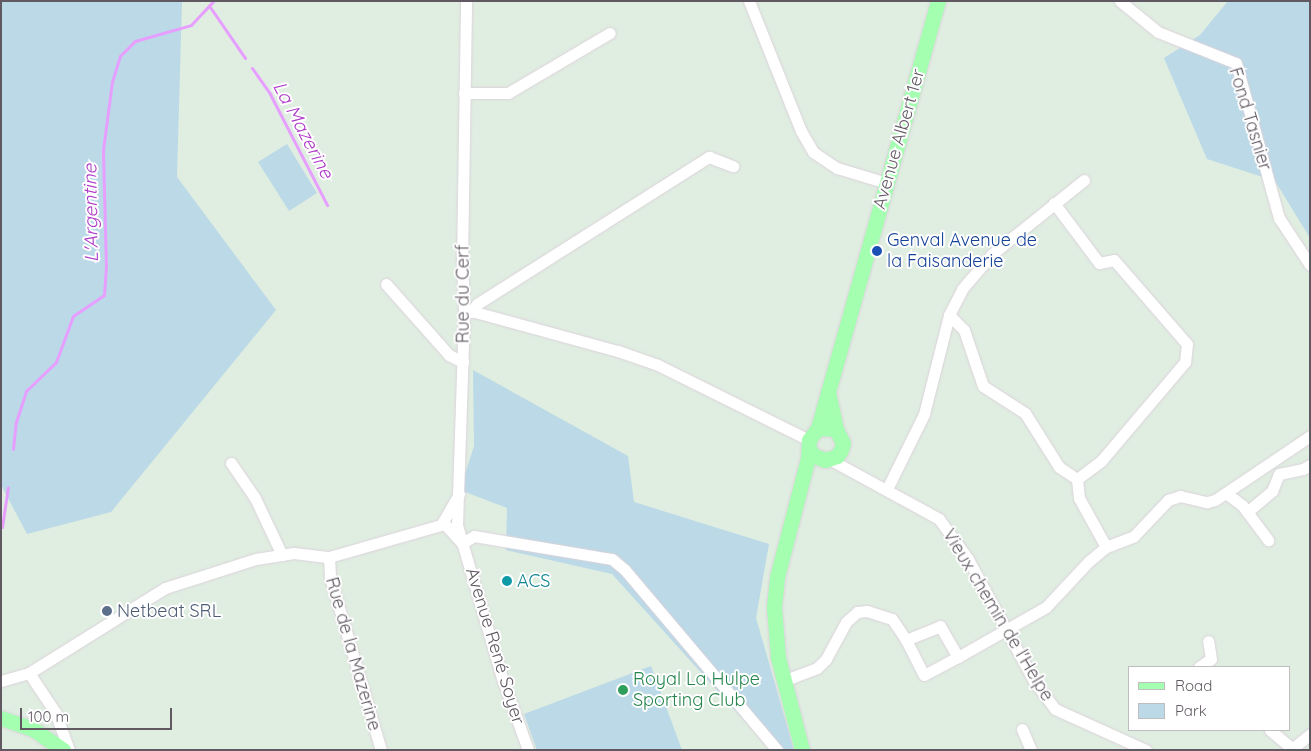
<!DOCTYPE html>
<html>
<head>
<meta charset="utf-8">
<style>
	body { margin:0 }
	#map { position:relative; width:1311px; height:751px; overflow:hidden; background:#e0ede1; font-family:Quicksand,sans-serif }
	div>[style] { position:absolute }
	.green>* { inset:0; background:#bbd9e7 }
	.stream>* { height:3px; margin:-1.5px; padding:0 1.5px; transform-origin:1.5px; border-radius:1.5px; background:#e79fff }
	.roads { filter:drop-shadow(0 0 1px #dbd3db) drop-shadow(0 0 1px #dbd3db) }
	.minor>* { height:11px; margin:-5.5px; padding:0 5.5px; transform-origin:5.5px; border-radius:5.5px; background:#fff }
	.major>* { height:15px; margin:-7.5px; padding:0 7.5px; transform-origin:7.5px; border-radius:7.5px; background:#a4ffb1 }
	.dots>* { width:14px; height:14px; translate:-50% -50%; box-sizing:border-box; border:2px solid #fff; border-radius:50% }
	span { translate:-50% -50%; white-space:nowrap; text-align:center; line-height:1.15; -webkit-text-stroke:4px #fff; paint-order:stroke }
	.street-label { font-size:18px; color:#615962 }
	.transit-label { font-size:18px; color:#164399 }
	.left { translate:0 -50%; text-align:left }
	.culture-label { font-size:18px; color:#0d838f }
	.service-label { font-size:18px; color:#4e5e75 }
	.leisure-label { font-size:18px; color:#27864d }
	.water-label { font-size:19px; color:#af3bc8; font-style:italic }
	.frame { position:absolute; inset:0; border:2px solid #615962; pointer-events:none }
	.legend { position:absolute; left:1128px; top:666px; width:162px; height:65px; box-sizing:border-box; background:#fff; border:1px solid #c0bdc0; margin:0; padding:6px 9px; list-style:none; font-size:15px; color:#615962 }
	.legend li { display:flex; align-items:center; gap:10px; height:25px }
	.legend b { width:25px; border:1px solid #c0bdc0 }
	.scale { position:absolute; left:20px; top:708px; width:152px; height:22px; box-sizing:border-box; border:2px solid #615962; border-top:0; padding-left:6px; font-size:15px; line-height:18px; white-space:nowrap; color:#615962; -webkit-text-stroke:4px #fff; paint-order:stroke }
</style>
</head>
<body>
<div id="map">
	<div class="green">
		<i style="clip-path:polygon(1px 1px,182px 1px,177px 177px,276px 310px,111px 512px,27px 534px,1px 485px)"></i>
		<i style="clip-path:polygon(1228px 1px,1310px 1px,1310px 238px,1275px 181px,1207px 159px,1164px 58px,1200px 35px)"></i>
		<i style="clip-path:polygon(287px 144px,317px 193px,289px 211px,258px 162px)"></i>
		<i style="clip-path:polygon(473px 370px,628px 456px,634px 502px,769px 544px,756px 618px,794px 750px,771px 750px,612px 574px,506px 550px,507px 508px,460px 490px,474px 446px)"></i>
		<i style="clip-path:polygon(651px 666px,682px 750px,537px 750px,524px 714px)"></i>
	</div>
	<div class="stream">
		<i style="left:210px;top:7px;width:62px;rotate:55.5deg"></i>
		<i style="left:252px;top:68px;width:32px;rotate:55deg"></i>
		<i style="left:270px;top:94px;width:125px;rotate:62.8deg"></i>
		<i style="left:13px;top:449px;width:27px;rotate:-84deg"></i>
		<i style="left:16px;top:422px;width:33px;rotate:-72deg"></i>
		<i style="left:26px;top:391px;width:42px;rotate:-44deg"></i>
		<i style="left:56px;top:362px;width:49px;rotate:-69.7deg"></i>
		<i style="left:73px;top:316px;width:37px;rotate:-34deg"></i>
		<i style="left:104px;top:295px;width:28px;rotate:-86deg"></i>
		<i style="left:106px;top:267px;width:117px;rotate:-91.5deg"></i>
		<i style="left:103px;top:150px;width:69px;rotate:-82.5deg"></i>
		<i style="left:112px;top:82px;width:27px;rotate:-73deg"></i>
		<i style="left:120px;top:56px;width:21px;rotate:-45deg"></i>
		<i style="left:135px;top:41px;width:58px;rotate:-15.9deg"></i>
		<i style="left:191px;top:25px;width:33px;rotate:-47deg"></i>
		<i style="left:2px;top:527px;width:40px;rotate:-81.5deg"></i>
	</div>
	<div class="roads">
		<div class="minor">
			<i style="left:749px;top:1px;width:140px;rotate:68.2deg"></i>
			<i style="left:801px;top:131px;width:24px;rotate:60deg"></i>
			<i style="left:813px;top:152px;width:29px;rotate:34deg"></i>
			<i style="left:837px;top:168px;width:52px;rotate:16.7deg"></i>
			<i style="left:1120px;top:1px;width:49px;rotate:39.2deg"></i>
			<i style="left:1158px;top:32px;width:84px;rotate:21.7deg"></i>
			<i style="left:1236px;top:63px;width:161px;rotate:74.5deg"></i>
			<i style="left:1279px;top:218px;width:56px;rotate:56.6deg"></i>
			<i style="left:464px;top:93px;width:44px"></i>
			<i style="left:508px;top:93px;width:118px;rotate:-30.5deg"></i>
			<i style="left:1054px;top:203px;width:75px;rotate:53.1deg"></i>
			<i style="left:1099px;top:263px;width:15px;rotate:-11deg"></i>
			<i style="left:1114px;top:260px;width:111px;rotate:49deg"></i>
			<i style="left:1187px;top:344px;width:18px;rotate:96deg"></i>
			<i style="left:1185px;top:362px;width:130px;rotate:130.3deg"></i>
			<i style="left:1101px;top:461px;width:30px;rotate:143deg"></i>
			<i style="left:386px;top:284px;width:95px;rotate:48.4deg"></i>
			<i style="left:449px;top:355px;width:16px;rotate:27deg"></i>
			<i style="left:464px;top:309px;width:160px;rotate:15.3deg"></i>
			<i style="left:618px;top:351px;width:42px;rotate:19.3deg"></i>
			<i style="left:658px;top:365px;width:169px;rotate:26.4deg"></i>
			<i style="left:471px;top:312px;width:10px;rotate:-53deg"></i>
			<i style="left:477px;top:304px;width:275px;rotate:-32.4deg"></i>
			<i style="left:709px;top:157px;width:26px;rotate:21deg"></i>
			<i style="left:949px;top:315px;width:21px;rotate:45deg"></i>
			<i style="left:964px;top:330px;width:59px;rotate:71.3deg"></i>
			<i style="left:983px;top:386px;width:50px;rotate:32.7deg"></i>
			<i style="left:1025px;top:413px;width:64px;rotate:57.8deg"></i>
			<i style="left:1059px;top:467px;width:22px;rotate:34deg"></i>
			<i style="left:1077px;top:479px;width:19px;rotate:84deg"></i>
			<i style="left:1079px;top:498px;width:56px;rotate:61.1deg"></i>
			<i style="left:831px;top:460px;width:123px;rotate:28.6deg"></i>
			<i style="left:939px;top:519px;width:49px;rotate:54.1deg"></i>
			<i style="left:968px;top:559px;width:139px;rotate:61.6deg"></i>
			<i style="left:1034px;top:681px;width:35px;rotate:53deg"></i>
			<i style="left:1055px;top:709px;width:100px;rotate:24.3deg"></i>
			<i style="left:231px;top:463px;width:42px;rotate:55.6deg"></i>
			<i style="left:255px;top:498px;width:63px;rotate:64.7deg"></i>
			<i style="left:887px;top:489px;width:84px;rotate:-63.7deg"></i>
			<i style="left:924px;top:414px;width:102px;rotate:-75.8deg"></i>
			<i style="left:949px;top:315px;width:29px;rotate:-63deg"></i>
			<i style="left:962px;top:289px;width:46px;rotate:-49.4deg"></i>
			<i style="left:992px;top:254px;width:118px;rotate:-38.8deg"></i>
			<i style="left:1226px;top:493px;width:20px;rotate:37deg"></i>
			<i style="left:1242px;top:505px;width:44px;rotate:53.4deg"></i>
			<i style="left:459px;top:494px;width:32px;rotate:120deg"></i>
			<i style="left:443px;top:522px;width:28px;rotate:48deg"></i>
			<i style="left:1247px;top:512px;width:33px;rotate:-40deg"></i>
			<i style="left:1272px;top:491px;width:18px;rotate:-68deg"></i>
			<i style="left:1279px;top:474px;width:25px;rotate:-12deg"></i>
			<i style="left:1303px;top:469px;width:8px;rotate:-30deg"></i>
			<i style="left:457px;top:525px;width:216px;rotate:-88.1deg"></i>
			<i style="left:464px;top:309px;width:47px;rotate:-92.4deg"></i>
			<i style="left:462px;top:262px;width:261px;rotate:-89.1deg"></i>
			<i style="left:457px;top:525px;width:159px;rotate:73.6deg"></i>
			<i style="left:502px;top:678px;width:77px;rotate:70.1deg"></i>
			<i style="left:462px;top:543px;width:14px;rotate:-30deg"></i>
			<i style="left:474px;top:536px;width:140px;rotate:9.5deg"></i>
			<i style="left:612px;top:559px;width:17px;rotate:40deg"></i>
			<i style="left:625px;top:570px;width:236px;rotate:49.8deg"></i>
			<i style="left:329px;top:557px;width:20px;rotate:87deg"></i>
			<i style="left:330px;top:577px;width:180px;rotate:73.6deg"></i>
			<i style="left:906px;top:640px;width:39px;rotate:63deg"></i>
			<i style="left:924px;top:675px;width:38px;rotate:-28deg"></i>
			<i style="left:1199px;top:667px;width:14px;rotate:-34deg"></i>
			<i style="left:1211px;top:659px;width:18px;rotate:-99deg"></i>
			<i style="left:29px;top:673px;width:47px;rotate:56.3deg"></i>
			<i style="left:55px;top:712px;width:40px;rotate:69.8deg"></i>
			<i style="left:1px;top:681px;width:29px;rotate:-16deg"></i>
			<i style="left:29px;top:673px;width:160px;rotate:-32deg"></i>
			<i style="left:165px;top:588px;width:96px;rotate:-17.7deg"></i>
			<i style="left:256px;top:559px;width:38px;rotate:-9deg"></i>
			<i style="left:294px;top:553px;width:35px;rotate:7deg"></i>
			<i style="left:329px;top:557px;width:120px;rotate:-16deg"></i>
			<i style="left:783px;top:681px;width:36px;rotate:-21deg"></i>
			<i style="left:817px;top:668px;width:13px;rotate:-45deg"></i>
			<i style="left:826px;top:659px;width:42px;rotate:-61.6deg"></i>
			<i style="left:846px;top:622px;width:15px;rotate:-42deg"></i>
			<i style="left:857px;top:612px;width:10px;rotate:-6deg"></i>
			<i style="left:867px;top:611px;width:26px;rotate:18deg"></i>
			<i style="left:892px;top:619px;width:25px;rotate:56deg"></i>
			<i style="left:906px;top:640px;width:37px;rotate:-22deg"></i>
			<i style="left:940px;top:626px;width:36px;rotate:60deg"></i>
			<i style="left:958px;top:657px;width:101px;rotate:-29.6deg"></i>
			<i style="left:1046px;top:607px;width:62px;rotate:-47deg"></i>
			<i style="left:1088px;top:562px;width:23px;rotate:-40deg"></i>
			<i style="left:1106px;top:547px;width:30px;rotate:-21deg"></i>
			<i style="left:1134px;top:536px;width:50px;rotate:-46.6deg"></i>
			<i style="left:1168px;top:500px;width:13px;rotate:-18deg"></i>
			<i style="left:1180px;top:496px;width:28px;rotate:13deg"></i>
			<i style="left:1207px;top:502px;width:8px;rotate:-14deg"></i>
			<i style="left:1215px;top:500px;width:115px;rotate:-34deg"></i>
			<i style="left:1022px;top:729px;width:23px;rotate:67deg"></i>
			<i style="left:1270px;top:730px;width:31px;rotate:40deg"></i>
			<i style="left:1293px;top:748px;width:22px;rotate:-39deg"></i>
		</div>
		<div class="major">
			<i style="left:818px;top:428px;width:444px;rotate:-74.3deg"></i>
			<i style="left:809px;top:449px;width:7px;rotate:56deg"></i>
			<i style="left:813px;top:455px;width:13px;rotate:23deg"></i>
			<i style="left:825px;top:460px;width:13px;rotate:-18deg"></i>
			<i style="left:837px;top:456px;width:7px;rotate:-56deg"></i>
			<i style="left:841px;top:450px;width:7px;rotate:-74deg"></i>
			<i style="left:843px;top:443px;width:16px;rotate:-117deg"></i>
			<i style="left:836px;top:429px;width:38px;rotate:-102deg"></i>
			<i style="left:1px;top:718px;width:34px;rotate:19deg"></i>
			<i style="left:33px;top:729px;width:37px;rotate:35deg"></i>
			<i style="left:802px;top:750px;width:96px;rotate:-104.5deg"></i>
			<i style="left:778px;top:657px;width:50px;rotate:-94.6deg"></i>
			<i style="left:774px;top:607px;width:30px;rotate:-84deg"></i>
			<i style="left:777px;top:577px;width:123px;rotate:-75.4deg"></i>
			<i style="left:808px;top:458px;width:18px;rotate:-87deg"></i>
			<i style="left:809px;top:440px;width:15px;rotate:-53deg"></i>
			<i style="left:818px;top:428px;width:18px;rotate:3deg"></i>
		</div>
	</div>
	<div class="dots">
		<i style="left:877px;top:251px;background:#1a4fb4"></i>
		<i style="left:507px;top:581px;background:#0f9aa8"></i>
		<i style="left:107px;top:611px;background:#5c6f8a"></i>
		<i style="left:623px;top:690px;background:#2e9e5b"></i>
	</div>
	<div class="street-label">
		<span style="left:1250px;top:119px;rotate:73deg">Fond Tasnier</span>
		<span style="left:899px;top:139px;rotate:-74deg">Avenue Albert 1er</span>
		<span style="left:463px;top:294px;rotate:-90deg">Rue du Cerf</span>
		<span style="left:998px;top:615px;rotate:59deg">Vieux chemin de l'Helpe</span>
		<span style="left:495px;top:646px;rotate:73deg">Avenue René Soyer</span>
		<span style="left:353px;top:654px;rotate:74deg">Rue de la Mazerine</span>
	</div>
	<div class="transit-label">
		<span class="left" style="left:887px;top:251px">Genval Avenue de<br>la Faisanderie</span>
	</div>
	<div class="culture-label">
		<span class="left" style="left:517px;top:581px">ACS</span>
	</div>
	<div class="service-label">
		<span class="left" style="left:117px;top:611px">Netbeat SRL</span>
	</div>
	<div class="leisure-label">
		<span class="left" style="left:633px;top:690px">Royal La Hulpe<br>Sporting Club</span>
	</div>
	<div class="water-label">
		<span style="left:303px;top:130px;rotate:62deg">La Mazerine</span>
		<span style="left:91px;top:213px;rotate:-91deg">L'Argentine</span>
	</div>
	<div class="frame"></div>
	<ul class="legend">
	<li><b style="height:6px;background:#a4ffb1"></b>Road</li>
	<li><b style="height:14px;background:#bbd9e7"></b>Park</li>
	</ul>
	<div class="scale">100 m</div>
</div>
</body>
</html>
